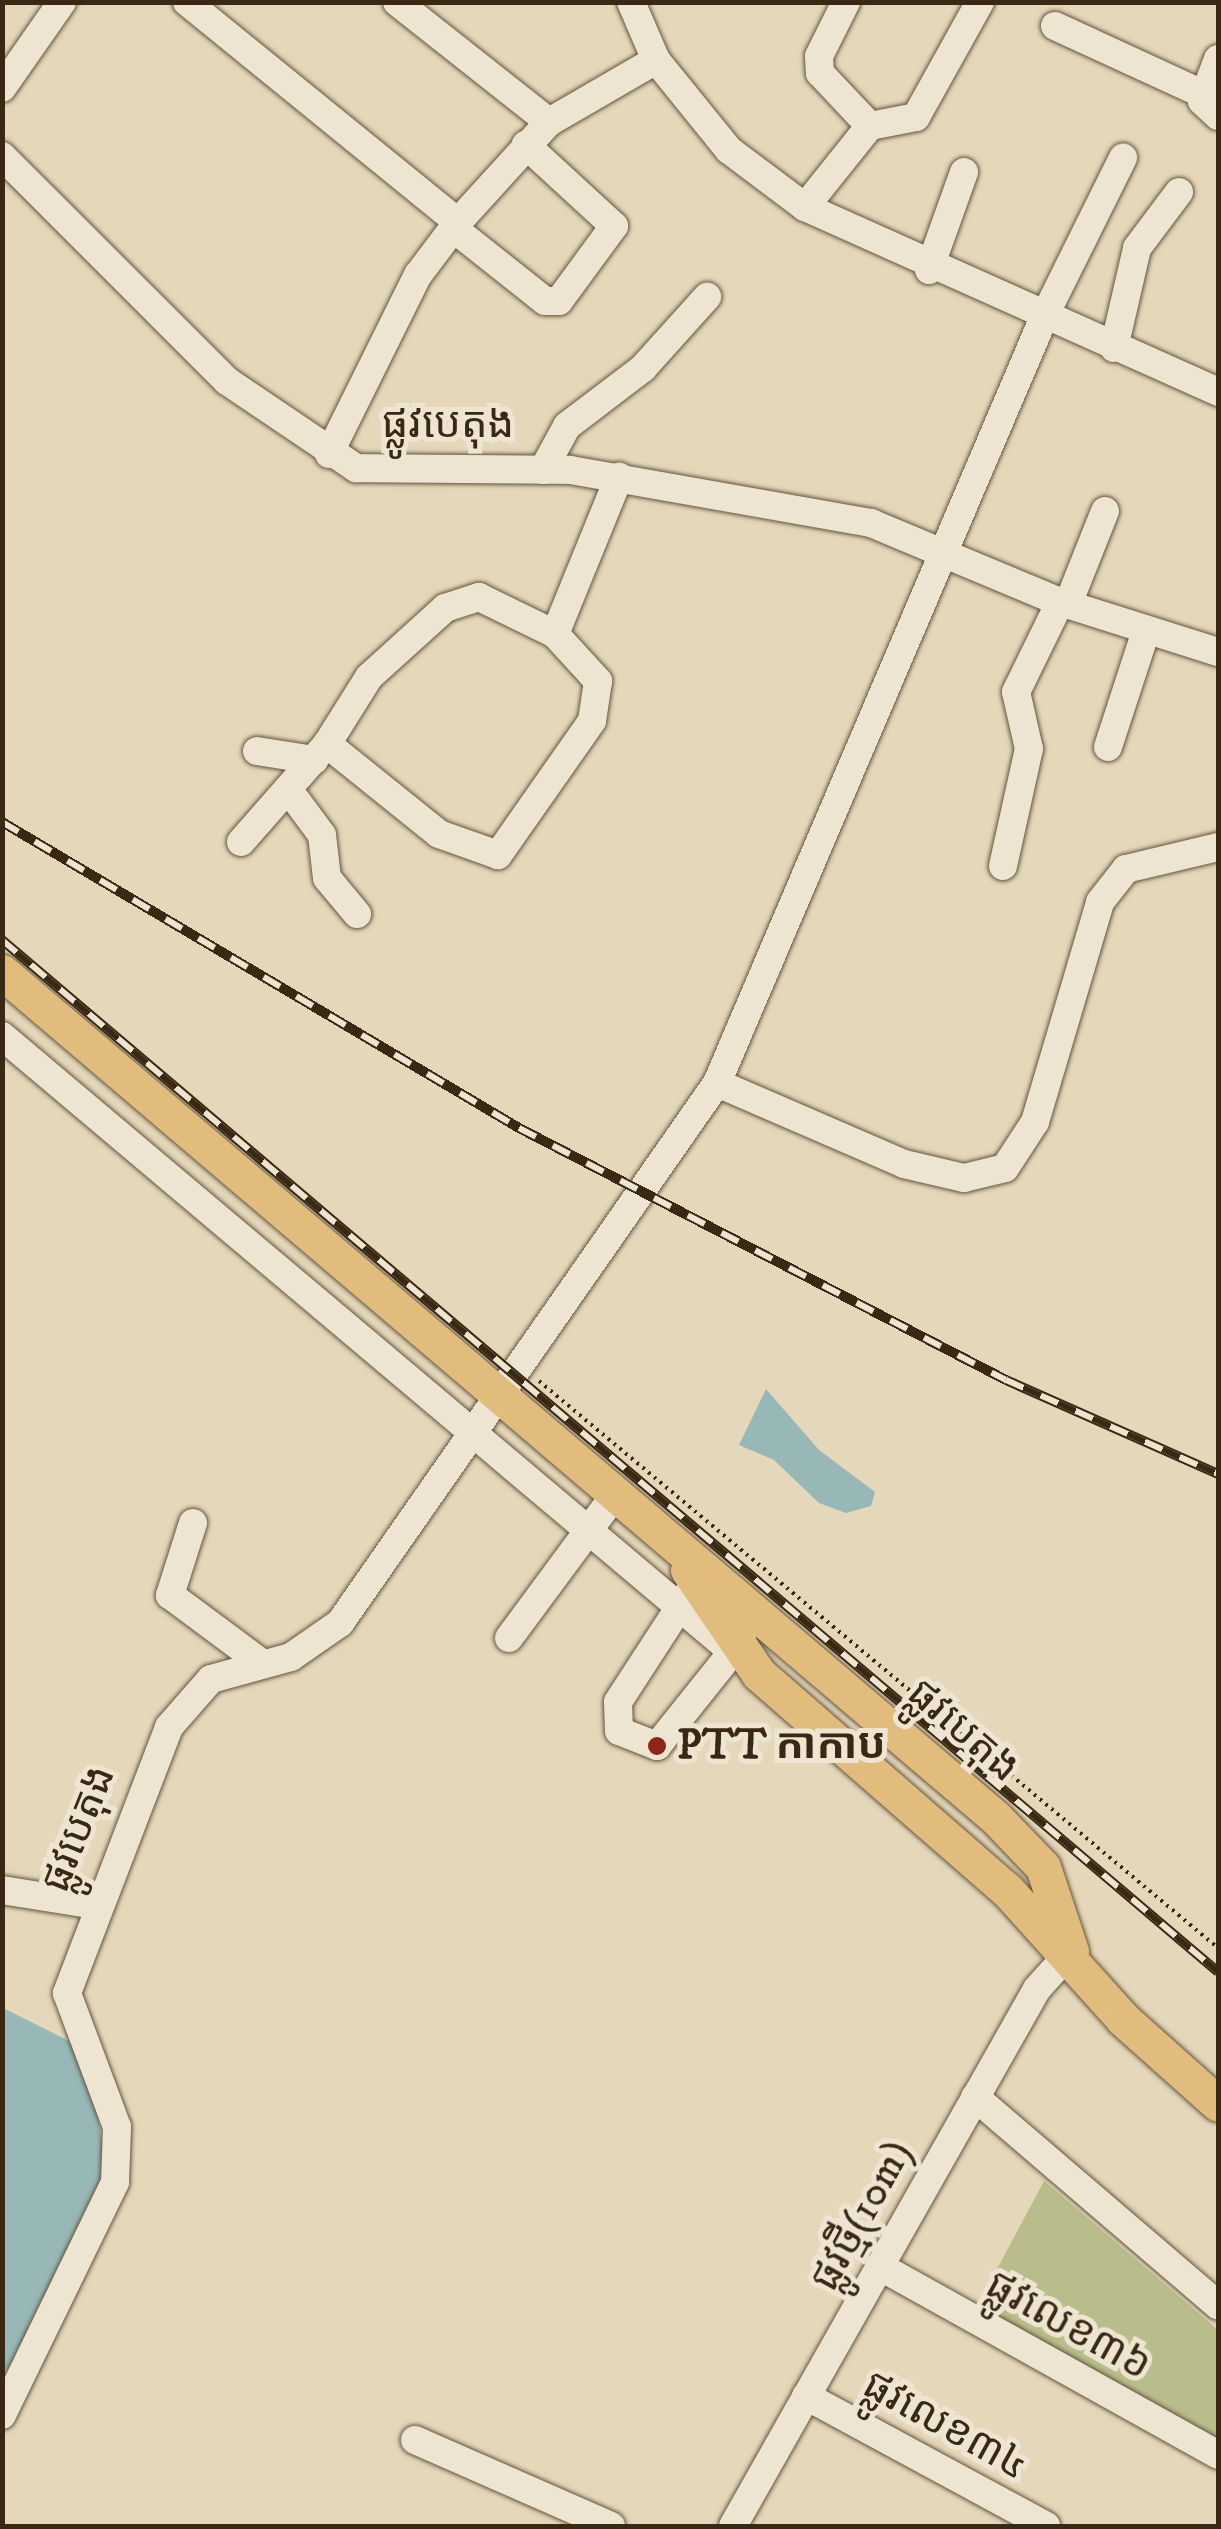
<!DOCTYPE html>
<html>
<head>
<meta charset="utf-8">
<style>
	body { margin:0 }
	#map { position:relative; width:1221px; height:2529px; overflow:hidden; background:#e4d7ba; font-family:"IM FELL DW Pica","Noto Sans Khmer",serif }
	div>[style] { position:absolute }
	.green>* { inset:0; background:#b9bd8c }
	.water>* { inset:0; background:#97b8b7 }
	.path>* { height:4px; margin-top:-2px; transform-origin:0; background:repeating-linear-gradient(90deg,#392813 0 2.5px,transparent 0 7.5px) }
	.roads { filter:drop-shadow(0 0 2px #64543d) drop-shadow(0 0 2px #64543d) }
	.minor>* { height:28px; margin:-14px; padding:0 14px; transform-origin:14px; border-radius:14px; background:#ede5d2 }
	.major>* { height:35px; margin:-17.5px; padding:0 17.5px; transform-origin:17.5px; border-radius:17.5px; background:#e2bc7d }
	.rail>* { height:10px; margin-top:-5px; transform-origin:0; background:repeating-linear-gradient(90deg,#ede5d2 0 19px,#392813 0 38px); box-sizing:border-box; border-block:2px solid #392813 }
	.dots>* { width:28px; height:28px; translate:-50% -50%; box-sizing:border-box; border:5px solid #ede5d2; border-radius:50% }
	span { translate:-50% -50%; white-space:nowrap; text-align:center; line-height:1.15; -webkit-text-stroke:10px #ede5d2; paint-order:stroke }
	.street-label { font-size:42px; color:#392813 }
	.poi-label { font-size:42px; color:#392813; font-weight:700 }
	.left { translate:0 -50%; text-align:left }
	.frame { position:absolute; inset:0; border:5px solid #392813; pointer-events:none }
</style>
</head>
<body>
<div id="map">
	<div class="green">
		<i style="clip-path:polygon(1044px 2181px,1218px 2330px,1218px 2444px,974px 2312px)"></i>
	</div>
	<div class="water">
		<i style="clip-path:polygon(766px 1389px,819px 1450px,875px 1492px,871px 1506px,846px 1513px,819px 1503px,774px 1460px,739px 1445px)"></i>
		<i style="clip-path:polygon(3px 2008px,71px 2042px,96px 2103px,106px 2171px,23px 2351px,3px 2374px)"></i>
	</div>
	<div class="path">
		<i style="left:539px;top:1381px;width:885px;rotate:39.86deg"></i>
	</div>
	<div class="roads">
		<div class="minor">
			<i style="left:187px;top:2px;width:349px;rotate:39.1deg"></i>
			<i style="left:397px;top:2px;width:194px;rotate:38.3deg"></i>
			<i style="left:631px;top:2px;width:63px;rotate:66.7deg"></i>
			<i style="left:656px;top:60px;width:116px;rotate:51deg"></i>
			<i style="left:729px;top:150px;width:95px;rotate:36.9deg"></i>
			<i style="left:805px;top:207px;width:453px;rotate:24.1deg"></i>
			<i style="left:846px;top:2px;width:60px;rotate:116.6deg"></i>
			<i style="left:819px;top:56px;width:17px;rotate:87deg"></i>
			<i style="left:820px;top:73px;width:73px;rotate:46.7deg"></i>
			<i style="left:1055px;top:26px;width:163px;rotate:24.7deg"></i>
			<i style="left:1218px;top:59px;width:45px;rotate:110.9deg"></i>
			<i style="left:1202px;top:101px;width:22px;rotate:43deg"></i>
			<i style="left:2px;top:88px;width:105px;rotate:-55.1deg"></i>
			<i style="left:2px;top:156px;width:318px;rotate:45deg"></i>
			<i style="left:227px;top:381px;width:156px;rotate:34deg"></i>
			<i style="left:356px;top:468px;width:214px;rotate:0.5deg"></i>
			<i style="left:570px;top:470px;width:306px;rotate:10deg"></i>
			<i style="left:871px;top:523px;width:205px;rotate:22.7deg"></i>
			<i style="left:1060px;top:602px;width:166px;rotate:17.6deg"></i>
			<i style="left:805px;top:207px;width:104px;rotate:-51.3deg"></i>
			<i style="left:870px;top:126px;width:47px;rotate:-11.1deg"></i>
			<i style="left:916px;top:117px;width:132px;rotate:-60.9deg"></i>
			<i style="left:453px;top:228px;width:117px;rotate:38.4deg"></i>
			<i style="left:545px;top:301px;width:14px"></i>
			<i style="left:559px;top:301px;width:93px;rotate:-53.7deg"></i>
			<i style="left:614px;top:226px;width:120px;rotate:-137.4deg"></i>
			<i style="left:929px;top:270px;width:104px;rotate:-70.3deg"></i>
			<i style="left:1114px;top:348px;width:103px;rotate:-77deg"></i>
			<i style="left:1137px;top:248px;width:70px;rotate:-53.1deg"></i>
			<i style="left:329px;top:454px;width:200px;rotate:-63.6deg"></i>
			<i style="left:418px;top:275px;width:66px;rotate:-53deg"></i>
			<i style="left:458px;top:222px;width:135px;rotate:-47.7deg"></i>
			<i style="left:549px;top:122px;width:124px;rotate:-30.1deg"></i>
			<i style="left:543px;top:470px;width:50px;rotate:-61.4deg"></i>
			<i style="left:567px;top:426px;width:96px;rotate:-37.3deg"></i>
			<i style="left:643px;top:368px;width:96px;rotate:-48deg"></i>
			<i style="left:479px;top:597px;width:85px;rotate:26deg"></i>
			<i style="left:555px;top:634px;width:64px;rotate:47.5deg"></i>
			<i style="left:598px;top:681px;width:40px;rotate:98.5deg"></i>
			<i style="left:592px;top:721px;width:164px;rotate:125deg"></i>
			<i style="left:498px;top:855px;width:63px;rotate:-160.4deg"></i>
			<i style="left:439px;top:834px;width:144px;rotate:-141.2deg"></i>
			<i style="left:327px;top:744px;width:79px;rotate:-57.9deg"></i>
			<i style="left:369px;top:677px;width:103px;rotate:-42.2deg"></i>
			<i style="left:445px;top:608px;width:36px;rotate:-18deg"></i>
			<i style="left:1068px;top:604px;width:100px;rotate:-68.3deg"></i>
			<i style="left:555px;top:634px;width:170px;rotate:-67.8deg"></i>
			<i style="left:1108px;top:747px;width:122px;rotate:-71.9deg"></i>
			<i style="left:257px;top:751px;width:58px;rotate:9deg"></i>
			<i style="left:288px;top:789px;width:57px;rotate:53.5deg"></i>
			<i style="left:322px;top:835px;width:43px;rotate:83.4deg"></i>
			<i style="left:327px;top:878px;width:47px;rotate:50.2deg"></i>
			<i style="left:241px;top:842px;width:130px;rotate:-48.7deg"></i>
			<i style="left:1003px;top:866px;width:120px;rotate:-77.5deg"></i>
			<i style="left:1029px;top:749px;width:58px;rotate:-102.8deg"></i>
			<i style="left:1016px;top:692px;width:100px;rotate:-63.9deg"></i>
			<i style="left:2px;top:1036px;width:959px;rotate:40.13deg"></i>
			<i style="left:717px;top:1083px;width:204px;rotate:23.4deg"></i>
			<i style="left:904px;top:1164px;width:62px;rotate:13.1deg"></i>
			<i style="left:964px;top:1178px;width:42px;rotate:-13.7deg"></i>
			<i style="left:1005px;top:1168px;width:55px;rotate:-56.9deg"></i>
			<i style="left:1035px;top:1122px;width:229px;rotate:-73.5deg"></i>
			<i style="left:1100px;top:902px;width:42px;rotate:-51.8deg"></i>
			<i style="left:1126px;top:869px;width:95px;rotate:-13.4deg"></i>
			<i style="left:193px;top:1523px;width:76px;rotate:107.7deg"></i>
			<i style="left:170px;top:1595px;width:116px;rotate:36.6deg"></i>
			<i style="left:690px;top:1591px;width:132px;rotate:123deg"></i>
			<i style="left:618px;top:1702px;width:29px;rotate:88deg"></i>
			<i style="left:619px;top:1731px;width:41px;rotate:21.5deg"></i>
			<i style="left:657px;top:1746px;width:136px;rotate:-51.3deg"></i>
			<i style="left:509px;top:1638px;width:182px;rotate:-53.5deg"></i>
			<i style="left:2px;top:1890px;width:95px;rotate:9.1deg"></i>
			<i style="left:975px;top:2097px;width:320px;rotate:40.6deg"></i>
			<i style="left:879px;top:2266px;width:388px;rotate:29.1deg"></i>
			<i style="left:806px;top:2396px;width:273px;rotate:28.4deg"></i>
			<i style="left:2px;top:2415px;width:259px;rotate:-64.1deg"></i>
			<i style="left:115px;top:2182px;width:55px;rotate:-87.9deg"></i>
			<i style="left:117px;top:2127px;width:143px;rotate:-110.5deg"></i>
			<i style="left:67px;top:1993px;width:285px;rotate:-69deg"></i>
			<i style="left:169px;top:1727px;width:64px;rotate:-48.8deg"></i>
			<i style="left:211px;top:1679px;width:83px;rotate:-15.4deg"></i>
			<i style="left:291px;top:1657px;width:60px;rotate:-34.8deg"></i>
			<i style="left:340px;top:1623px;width:659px;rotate:-55.08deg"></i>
			<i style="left:717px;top:1083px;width:833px;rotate:-66.88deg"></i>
			<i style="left:1044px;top:317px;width:178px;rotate:-63.6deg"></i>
			<i style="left:415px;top:2440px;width:214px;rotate:23.7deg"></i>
			<i style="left:733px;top:2526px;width:617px;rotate:-60.49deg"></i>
			<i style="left:1037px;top:1989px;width:51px;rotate:-48.2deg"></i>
		</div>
		<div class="major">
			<i style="left:2px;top:972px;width:1305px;rotate:40.4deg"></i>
			<i style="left:996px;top:1818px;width:68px;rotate:46.2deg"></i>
			<i style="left:1043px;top:1867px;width:89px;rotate:71.6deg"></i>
			<i style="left:688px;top:1570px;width:126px;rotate:55.7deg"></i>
			<i style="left:759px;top:1674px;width:329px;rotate:41.1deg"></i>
			<i style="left:1007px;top:1890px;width:173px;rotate:48deg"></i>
			<i style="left:1123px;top:2019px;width:127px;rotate:41.8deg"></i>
		</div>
	</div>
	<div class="rail">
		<i style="left:2px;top:822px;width:601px;rotate:30.62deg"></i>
		<i style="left:519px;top:1128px;width:548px;rotate:27.36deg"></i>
		<i style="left:1006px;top:1380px;width:232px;rotate:23.9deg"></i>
		<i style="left:2px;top:940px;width:1595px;rotate:40.32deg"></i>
	</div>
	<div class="dots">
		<i style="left:657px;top:1746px;background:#8f2418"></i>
	</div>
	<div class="street-label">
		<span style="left:448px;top:425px">ផ្លូវបេតុង</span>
		<span style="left:963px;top:1731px;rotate:41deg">ផ្លូវបេតុង</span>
		<span style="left:79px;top:1829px;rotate:-68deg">ផ្លូវបេតុង</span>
		<span style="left:862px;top:2216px;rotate:-61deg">ផ្លូវថ្មី(10m)</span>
		<span style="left:1068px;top:2326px;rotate:29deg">ផ្លូវលេខ៣៦</span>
		<span style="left:945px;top:2426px;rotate:29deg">ផ្លូវលេខ៣៤</span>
	</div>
	<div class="poi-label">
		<span class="left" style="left:677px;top:1746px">PTT កាកាប</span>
	</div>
	<div class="frame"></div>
</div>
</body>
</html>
